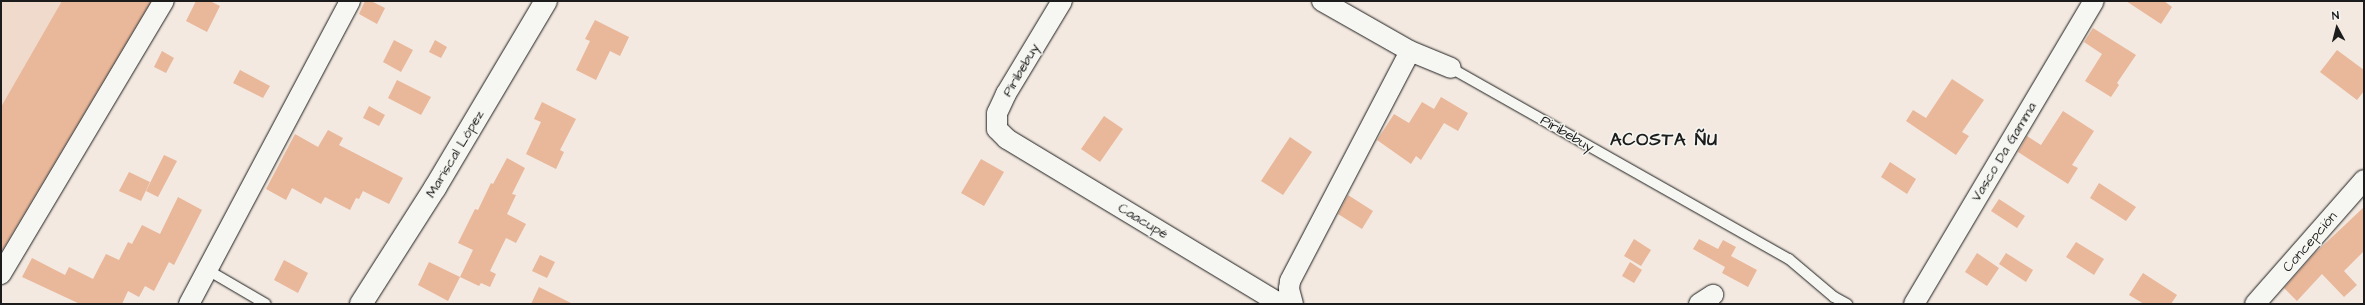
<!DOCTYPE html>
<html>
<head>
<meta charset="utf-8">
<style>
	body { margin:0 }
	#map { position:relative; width:2365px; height:305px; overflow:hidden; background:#f3e9e0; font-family:"Architects Daughter",sans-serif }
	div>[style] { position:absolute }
	.built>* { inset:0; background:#f0dacb }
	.building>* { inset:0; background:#e9b79a }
	.roads { filter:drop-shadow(0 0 1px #1c1c1c) drop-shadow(0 0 1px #1c1c1c) }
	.service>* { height:10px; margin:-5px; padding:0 5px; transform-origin:5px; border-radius:5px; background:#f6f6f2 }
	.minor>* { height:20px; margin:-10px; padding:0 10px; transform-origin:10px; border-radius:10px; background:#f6f6f2 }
	.tertiary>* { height:22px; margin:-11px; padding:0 11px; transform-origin:11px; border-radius:11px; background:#f6f6f2 }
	span { translate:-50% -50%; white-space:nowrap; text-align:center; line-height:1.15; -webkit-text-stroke:3px #f6f6f2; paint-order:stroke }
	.street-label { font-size:14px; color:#1c1c1c }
	.district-label { font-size:18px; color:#1c1c1c; font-weight:700; letter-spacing:1px }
	.frame { position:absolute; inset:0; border:2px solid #1c1c1c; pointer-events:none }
	.north { position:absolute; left:2317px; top:8px; width:40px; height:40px; -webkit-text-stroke:3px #f6f6f2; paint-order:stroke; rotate:353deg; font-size:11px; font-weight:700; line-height:16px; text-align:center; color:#1c1c1c }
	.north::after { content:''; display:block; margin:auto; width:14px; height:18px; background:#1c1c1c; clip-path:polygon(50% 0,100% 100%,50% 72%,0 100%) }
</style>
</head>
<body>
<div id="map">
	<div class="built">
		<i style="clip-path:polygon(1px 1px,162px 1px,1px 269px)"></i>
	</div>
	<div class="building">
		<i style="clip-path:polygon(62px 1px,151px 1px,1px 252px,1px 107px)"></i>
		<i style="clip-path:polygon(196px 1px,210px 1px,220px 6px,207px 32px,186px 21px)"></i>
		<i style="clip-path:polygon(365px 1px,371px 1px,385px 8px,377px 24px,359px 14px)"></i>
		<i style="clip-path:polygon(2126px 1px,2164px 1px,2172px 7px,2161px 24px)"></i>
		<i style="clip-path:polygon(595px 20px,629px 37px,620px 56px,610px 51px,596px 80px,576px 70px,590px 41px,585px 39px)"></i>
		<i style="clip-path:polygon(2093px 28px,2136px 55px,2117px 83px,2119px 85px,2111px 97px,2085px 81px,2102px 54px,2084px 42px)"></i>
		<i style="clip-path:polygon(394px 40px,413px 50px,401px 72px,383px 62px)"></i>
		<i style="clip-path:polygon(435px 40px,447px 47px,441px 58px,429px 52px)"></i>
		<i style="clip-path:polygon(2337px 50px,2364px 70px,2364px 91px,2357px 100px,2320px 72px)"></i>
		<i style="clip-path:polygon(162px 51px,174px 58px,166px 73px,154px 67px)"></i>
		<i style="clip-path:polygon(240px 70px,270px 86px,263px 98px,233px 83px)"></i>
		<i style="clip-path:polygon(1952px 79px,1984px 100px,1962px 132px,1969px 136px,1956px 155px,1906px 121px,1913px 110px,1926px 118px)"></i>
		<i style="clip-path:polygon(397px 80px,431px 97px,421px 115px,388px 98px)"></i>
		<i style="clip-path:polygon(1441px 97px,1468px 113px,1458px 131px,1444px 123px,1421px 160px,1416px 156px,1411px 164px,1377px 140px,1394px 114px,1409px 123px,1422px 102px,1434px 109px)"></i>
		<i style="clip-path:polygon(542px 102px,576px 119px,560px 150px,564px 152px,556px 169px,526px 154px,541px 122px,534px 119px)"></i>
		<i style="clip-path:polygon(369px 106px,385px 115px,379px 126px,363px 118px)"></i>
		<i style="clip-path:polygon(2063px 111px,2094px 131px,2072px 165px,2078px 168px,2068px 184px,2018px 152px,2027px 136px,2041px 145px)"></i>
		<i style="clip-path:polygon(1104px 116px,1123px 129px,1100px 162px,1081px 149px)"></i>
		<i style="clip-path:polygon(328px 130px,343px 138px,339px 145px,403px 178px,389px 204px,363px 191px,359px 199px,356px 198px,350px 210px,325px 197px,321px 204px,292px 188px,286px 200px,266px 189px,295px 134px,318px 147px)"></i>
		<i style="clip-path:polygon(1290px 137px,1312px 152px,1283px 195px,1261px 181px)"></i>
		<i style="clip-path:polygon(164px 155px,177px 161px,158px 197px,146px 191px)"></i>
		<i style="clip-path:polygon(507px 158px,525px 168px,512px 194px,516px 195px,507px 214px,526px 224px,516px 243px,506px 238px,490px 271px,496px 274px,490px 287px,481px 283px,479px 286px,460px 277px,473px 250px,458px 243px,475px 209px,478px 210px,491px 183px,493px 184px)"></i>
		<i style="clip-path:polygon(981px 159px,1004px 172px,984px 206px,961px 193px)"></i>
		<i style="clip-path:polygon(1890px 162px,1916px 179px,1907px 194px,1881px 177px)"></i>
		<i style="clip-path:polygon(129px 172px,150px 182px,141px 201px,119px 191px)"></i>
		<i style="clip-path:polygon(2099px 183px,2136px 207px,2126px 221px,2090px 198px)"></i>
		<i style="clip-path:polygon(1348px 195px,1373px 211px,1362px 229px,1338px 214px)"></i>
		<i style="clip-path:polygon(178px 197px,202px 210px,174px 265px,169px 262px,154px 291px,145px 286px,139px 297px,128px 291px,122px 304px,80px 304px,22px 277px,32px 258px,65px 275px,69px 267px,93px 279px,106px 254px,119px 260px,128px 242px,132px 244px,142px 225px,160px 234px)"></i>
		<i style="clip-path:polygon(1999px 199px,2025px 216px,2017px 228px,1991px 211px)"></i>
		<i style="clip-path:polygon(2364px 207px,2364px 251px,2344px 271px,2357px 285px,2344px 297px,2322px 274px,2297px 301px,2284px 288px,2314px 254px)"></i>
		<i style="clip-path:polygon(1634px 239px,1651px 250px,1641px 266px,1624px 256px)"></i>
		<i style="clip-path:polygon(1699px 239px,1718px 249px,1723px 240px,1736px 247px,1731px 256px,1757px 270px,1748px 287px,1722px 273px,1725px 267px,1693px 249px)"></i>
		<i style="clip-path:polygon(2076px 242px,2104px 259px,2094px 275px,2066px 257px)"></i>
		<i style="clip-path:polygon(1977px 253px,1999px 268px,1987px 286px,1965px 272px)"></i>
		<i style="clip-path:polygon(2006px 253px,2033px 270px,2026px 282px,1999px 264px)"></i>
		<i style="clip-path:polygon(540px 255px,555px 262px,547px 278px,532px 271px)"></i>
		<i style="clip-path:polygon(284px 260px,308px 273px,298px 293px,274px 280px)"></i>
		<i style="clip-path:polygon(429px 262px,460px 277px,448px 301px,418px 285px)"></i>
		<i style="clip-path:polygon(1630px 262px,1642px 270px,1634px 283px,1622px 276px)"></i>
		<i style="clip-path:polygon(2143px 273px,2177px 295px,2171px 304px,2144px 304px,2129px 295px)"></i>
		<i style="clip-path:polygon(539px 287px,573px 304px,531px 304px)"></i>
	</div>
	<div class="roads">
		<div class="service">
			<i style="left:1451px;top:68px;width:388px;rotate:29.5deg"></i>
			<i style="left:1789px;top:259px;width:59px;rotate:40.2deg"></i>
			<i style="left:1834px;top:297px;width:15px;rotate:28deg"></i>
			<i style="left:206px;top:269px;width:69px;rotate:30.3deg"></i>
		</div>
		<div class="minor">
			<i style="left:1062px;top:1px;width:109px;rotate:121.1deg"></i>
			<i style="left:1006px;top:94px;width:21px;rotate:115deg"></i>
			<i style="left:997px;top:113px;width:16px;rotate:90deg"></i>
			<i style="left:997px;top:129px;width:14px;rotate:45deg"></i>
			<i style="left:1007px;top:139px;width:319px;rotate:31.1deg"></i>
			<i style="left:1322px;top:1px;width:101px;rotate:29.6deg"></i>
			<i style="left:1410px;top:51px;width:44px;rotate:22.5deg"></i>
			<i style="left:1px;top:274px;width:318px;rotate:-59.2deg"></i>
			<i style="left:189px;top:304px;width:343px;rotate:-62deg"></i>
			<i style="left:1293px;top:304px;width:16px;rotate:-105deg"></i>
			<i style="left:1289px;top:289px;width:8px;rotate:-83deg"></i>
			<i style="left:1290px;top:281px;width:259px;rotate:-62.4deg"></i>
			<i style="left:1699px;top:304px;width:17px;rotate:-33deg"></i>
			<i style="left:1914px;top:304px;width:352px;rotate:-59.3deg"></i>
			<i style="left:2255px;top:304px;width:165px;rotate:-48.7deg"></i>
		</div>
		<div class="tertiary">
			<i style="left:361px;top:304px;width:138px;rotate:-57.5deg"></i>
			<i style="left:435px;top:188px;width:217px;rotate:-59.3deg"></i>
		</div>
	</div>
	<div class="street-label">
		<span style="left:1021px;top:70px;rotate:-60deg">Piribebuy</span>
		<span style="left:1567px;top:134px;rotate:30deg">Piribebuy</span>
		<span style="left:2004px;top:152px;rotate:-59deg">Vasco Da Gamma</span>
		<span style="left:455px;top:154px;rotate:-59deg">Mariscal López</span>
		<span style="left:1143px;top:221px;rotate:31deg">Caacupé</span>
		<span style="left:2310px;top:242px;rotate:-49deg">Concepción</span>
	</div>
	<div class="district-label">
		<span style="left:1664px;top:140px">ACOSTA ÑU</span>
	</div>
	<div class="frame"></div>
	<div class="north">N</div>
</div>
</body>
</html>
